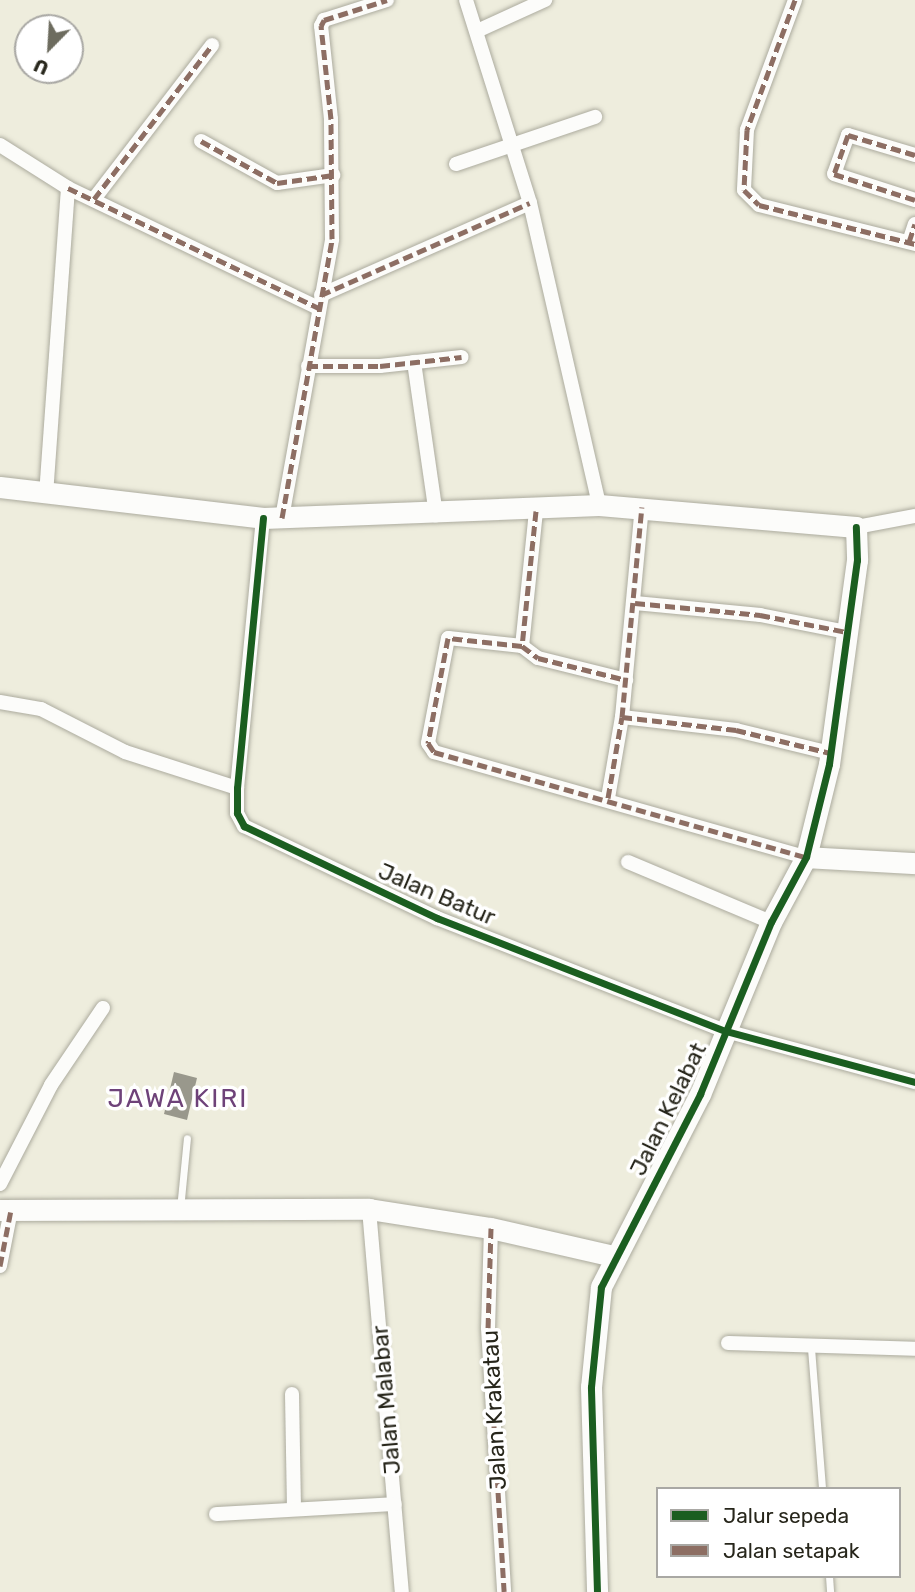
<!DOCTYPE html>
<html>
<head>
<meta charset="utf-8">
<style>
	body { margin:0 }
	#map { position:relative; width:915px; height:1592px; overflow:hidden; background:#eeeddd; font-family:Rubik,sans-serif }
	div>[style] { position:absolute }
	.building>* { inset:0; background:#99988c }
	.roads { filter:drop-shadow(0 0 2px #acab9e) drop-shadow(0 0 2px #acab9e) }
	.lane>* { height:7px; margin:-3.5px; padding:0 3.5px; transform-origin:3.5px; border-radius:3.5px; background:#fcfcfa }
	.street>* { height:14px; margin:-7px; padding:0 7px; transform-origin:7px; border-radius:7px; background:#fcfcfa }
	.secondary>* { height:21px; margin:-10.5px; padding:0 10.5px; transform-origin:10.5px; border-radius:10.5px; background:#fcfcfa }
	.quiet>* { height:5px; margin-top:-2.5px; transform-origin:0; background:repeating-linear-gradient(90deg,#8d6e63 0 10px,transparent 0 15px) }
	.cycleway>* { height:7px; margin:-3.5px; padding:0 3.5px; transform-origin:3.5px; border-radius:3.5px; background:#1b5e20 }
	span { translate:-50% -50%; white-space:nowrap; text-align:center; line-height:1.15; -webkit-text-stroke:7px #fff; paint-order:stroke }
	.street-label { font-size:23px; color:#27261b }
	.quarter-label { font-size:26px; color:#6e4279; letter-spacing:2px }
	.legend { position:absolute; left:656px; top:1487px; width:245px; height:91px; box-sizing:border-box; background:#fff; border:2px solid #a9a8a4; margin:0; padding:9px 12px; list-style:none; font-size:21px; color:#27261b }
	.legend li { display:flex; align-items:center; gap:14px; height:35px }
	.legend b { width:35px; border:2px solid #a9a8a4 }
	.north { position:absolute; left:14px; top:14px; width:70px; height:70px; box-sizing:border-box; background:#fff; border:2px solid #a9a8a4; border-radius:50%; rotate:204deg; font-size:19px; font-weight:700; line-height:28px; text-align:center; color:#27261b }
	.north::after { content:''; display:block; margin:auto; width:24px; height:32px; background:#6d6c5f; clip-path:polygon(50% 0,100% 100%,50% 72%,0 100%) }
</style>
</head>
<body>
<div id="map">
	<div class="building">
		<i style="clip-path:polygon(174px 1072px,197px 1078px,187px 1120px,164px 1114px)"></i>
	</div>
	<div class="roads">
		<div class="lane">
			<i style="left:180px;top:1209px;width:71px;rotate:-84.4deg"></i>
			<i style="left:811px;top:1348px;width:141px;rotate:85.5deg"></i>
			<i style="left:829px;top:1576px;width:16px;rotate:86deg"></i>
		</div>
		<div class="street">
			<i style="left:466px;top:0;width:213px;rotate:72.5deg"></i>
			<i style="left:530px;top:203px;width:310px;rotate:77.1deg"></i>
			<i style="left:795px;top:0;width:139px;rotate:110.3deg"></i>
			<i style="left:747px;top:130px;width:60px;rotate:92.9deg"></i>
			<i style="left:744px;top:190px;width:21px;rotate:45deg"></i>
			<i style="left:759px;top:205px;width:161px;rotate:14deg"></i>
			<i style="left:477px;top:31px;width:75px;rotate:-24.5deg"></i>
			<i style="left:201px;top:141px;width:87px;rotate:28.9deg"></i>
			<i style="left:277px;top:183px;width:57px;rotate:-8.1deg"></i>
			<i style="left:0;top:145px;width:80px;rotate:32.3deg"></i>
			<i style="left:68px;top:188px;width:307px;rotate:94.1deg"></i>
			<i style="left:915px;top:155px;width:70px;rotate:-163.4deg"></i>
			<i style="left:848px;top:135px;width:41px;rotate:109.7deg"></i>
			<i style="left:834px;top:174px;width:85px;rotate:17.8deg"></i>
			<i style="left:456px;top:164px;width:147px;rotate:-18.7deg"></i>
			<i style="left:68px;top:188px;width:278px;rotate:25.6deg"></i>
			<i style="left:94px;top:199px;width:194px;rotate:-52.5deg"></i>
			<i style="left:909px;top:242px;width:19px;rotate:-72deg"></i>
			<i style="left:321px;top:295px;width:228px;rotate:-23.8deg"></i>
			<i style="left:414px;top:362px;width:155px;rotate:81.8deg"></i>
			<i style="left:308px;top:366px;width:72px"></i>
			<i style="left:380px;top:366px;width:82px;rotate:-6.3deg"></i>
			<i style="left:536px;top:511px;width:136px;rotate:95.9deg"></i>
			<i style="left:522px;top:646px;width:20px;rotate:37deg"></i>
			<i style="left:538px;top:658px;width:91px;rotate:14deg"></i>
			<i style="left:263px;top:518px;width:271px;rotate:95.5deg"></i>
			<i style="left:237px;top:788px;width:25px;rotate:90deg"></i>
			<i style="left:237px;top:813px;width:15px;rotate:62deg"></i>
			<i style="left:244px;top:826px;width:214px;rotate:25.5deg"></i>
			<i style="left:437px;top:918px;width:310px;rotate:21.4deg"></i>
			<i style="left:726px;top:1031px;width:196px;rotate:15.1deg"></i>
			<i style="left:282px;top:518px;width:283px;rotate:-79.8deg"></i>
			<i style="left:332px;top:239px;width:120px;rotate:-90.5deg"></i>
			<i style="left:331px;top:119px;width:94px;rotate:-96.1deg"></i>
			<i style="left:321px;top:26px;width:7px;rotate:-63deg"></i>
			<i style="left:324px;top:20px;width:66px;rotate:-17.6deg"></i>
			<i style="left:856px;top:527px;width:60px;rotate:-10.6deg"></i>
			<i style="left:635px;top:603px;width:126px;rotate:5.5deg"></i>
			<i style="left:760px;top:615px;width:89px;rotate:11.1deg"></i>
			<i style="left:522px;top:646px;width:74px;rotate:-173.8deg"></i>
			<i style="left:448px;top:638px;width:107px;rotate:100.8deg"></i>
			<i style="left:428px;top:743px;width:11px;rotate:56deg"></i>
			<i style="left:434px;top:752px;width:387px;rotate:15.8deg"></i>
			<i style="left:0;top:702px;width:42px;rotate:9.7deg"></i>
			<i style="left:41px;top:709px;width:94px;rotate:27.1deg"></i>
			<i style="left:125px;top:752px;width:118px;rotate:17.8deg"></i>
			<i style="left:622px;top:717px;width:115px;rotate:6.5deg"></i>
			<i style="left:736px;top:730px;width:97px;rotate:13.7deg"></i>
			<i style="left:608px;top:798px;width:82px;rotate:-80.2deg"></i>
			<i style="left:622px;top:717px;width:211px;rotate:-84.6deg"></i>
			<i style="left:628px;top:862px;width:155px;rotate:22.8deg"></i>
			<i style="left:0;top:1184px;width:111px;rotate:-62.7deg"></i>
			<i style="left:51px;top:1085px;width:93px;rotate:-56deg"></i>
			<i style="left:369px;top:1209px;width:384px;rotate:85.1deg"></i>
			<i style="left:491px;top:1228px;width:100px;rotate:91.7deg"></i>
			<i style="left:488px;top:1328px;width:264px;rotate:86.5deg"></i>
			<i style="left:0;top:1266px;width:57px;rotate:-78.9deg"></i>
			<i style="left:728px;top:1343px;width:187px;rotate:1.8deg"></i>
			<i style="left:292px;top:1394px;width:115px;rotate:89deg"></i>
			<i style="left:216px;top:1514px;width:179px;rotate:-3.2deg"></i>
		</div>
		<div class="secondary">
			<i style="left:0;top:487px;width:265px;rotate:6.7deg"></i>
			<i style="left:263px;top:518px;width:336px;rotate:-2.2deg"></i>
			<i style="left:599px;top:505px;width:258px;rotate:4.9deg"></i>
			<i style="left:856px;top:527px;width:33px;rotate:88deg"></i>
			<i style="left:857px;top:560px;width:206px;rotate:97.8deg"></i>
			<i style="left:829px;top:764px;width:96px;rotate:103.9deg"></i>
			<i style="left:806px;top:857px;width:74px;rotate:118.3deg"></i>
			<i style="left:771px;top:922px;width:186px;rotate:112.4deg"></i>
			<i style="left:700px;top:1094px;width:217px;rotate:117.2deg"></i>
			<i style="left:601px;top:1287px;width:100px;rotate:95.7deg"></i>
			<i style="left:591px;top:1387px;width:205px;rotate:88.3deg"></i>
			<i style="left:806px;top:857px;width:109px;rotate:3.2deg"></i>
			<i style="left:0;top:1210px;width:369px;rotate:-0.2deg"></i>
			<i style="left:369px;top:1209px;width:123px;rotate:8.9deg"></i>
			<i style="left:491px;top:1228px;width:125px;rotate:12.9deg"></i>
		</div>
	</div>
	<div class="quiet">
		<i style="left:795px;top:0;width:139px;rotate:110.3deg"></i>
		<i style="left:747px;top:130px;width:60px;rotate:92.9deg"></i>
		<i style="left:744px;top:190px;width:21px;rotate:45deg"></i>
		<i style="left:759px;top:205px;width:161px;rotate:14deg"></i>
		<i style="left:201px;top:141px;width:87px;rotate:28.9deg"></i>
		<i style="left:277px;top:183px;width:57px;rotate:-8.1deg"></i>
		<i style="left:915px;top:155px;width:70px;rotate:-163.4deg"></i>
		<i style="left:848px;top:135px;width:41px;rotate:109.7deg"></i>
		<i style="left:834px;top:174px;width:85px;rotate:17.8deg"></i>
		<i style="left:68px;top:188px;width:278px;rotate:25.6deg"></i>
		<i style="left:94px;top:199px;width:194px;rotate:-52.5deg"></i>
		<i style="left:909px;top:242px;width:19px;rotate:-72deg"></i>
		<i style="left:321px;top:295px;width:228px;rotate:-23.8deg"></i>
		<i style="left:308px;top:366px;width:72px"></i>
		<i style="left:380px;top:366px;width:82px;rotate:-6.3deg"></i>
		<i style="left:536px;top:511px;width:136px;rotate:95.9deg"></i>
		<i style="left:522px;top:646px;width:20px;rotate:37deg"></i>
		<i style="left:538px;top:658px;width:91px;rotate:14deg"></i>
		<i style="left:282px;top:518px;width:283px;rotate:-79.8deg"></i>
		<i style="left:332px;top:239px;width:120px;rotate:-90.5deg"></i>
		<i style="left:331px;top:119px;width:94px;rotate:-96.1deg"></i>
		<i style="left:321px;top:26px;width:7px;rotate:-63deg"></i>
		<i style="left:324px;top:20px;width:66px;rotate:-17.6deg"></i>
		<i style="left:635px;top:603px;width:126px;rotate:5.5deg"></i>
		<i style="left:760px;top:615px;width:89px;rotate:11.1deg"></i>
		<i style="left:522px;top:646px;width:74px;rotate:-173.8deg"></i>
		<i style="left:448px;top:638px;width:107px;rotate:100.8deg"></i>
		<i style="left:428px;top:743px;width:11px;rotate:56deg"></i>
		<i style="left:434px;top:752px;width:387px;rotate:15.8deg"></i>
		<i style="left:622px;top:717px;width:115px;rotate:6.5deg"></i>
		<i style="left:736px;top:730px;width:97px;rotate:13.7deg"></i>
		<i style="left:608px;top:798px;width:82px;rotate:-80.2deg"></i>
		<i style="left:622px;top:717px;width:211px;rotate:-84.6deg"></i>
		<i style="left:491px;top:1228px;width:100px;rotate:91.7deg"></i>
		<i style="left:488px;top:1328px;width:264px;rotate:86.5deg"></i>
		<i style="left:0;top:1266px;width:57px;rotate:-78.9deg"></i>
	</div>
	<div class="cycleway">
		<i style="left:263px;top:518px;width:271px;rotate:95.5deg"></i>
		<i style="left:237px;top:788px;width:25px;rotate:90deg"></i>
		<i style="left:237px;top:813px;width:15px;rotate:62deg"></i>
		<i style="left:244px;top:826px;width:214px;rotate:25.5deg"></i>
		<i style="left:437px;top:918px;width:310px;rotate:21.4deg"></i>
		<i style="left:726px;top:1031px;width:196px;rotate:15.1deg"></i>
		<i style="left:597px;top:1592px;width:205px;rotate:-91.7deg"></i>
		<i style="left:591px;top:1387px;width:100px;rotate:-84.3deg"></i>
		<i style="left:601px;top:1287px;width:217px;rotate:-62.8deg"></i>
		<i style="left:700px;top:1094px;width:186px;rotate:-67.6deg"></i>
		<i style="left:771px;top:922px;width:74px;rotate:-61.7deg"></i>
		<i style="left:806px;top:857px;width:96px;rotate:-76.1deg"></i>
		<i style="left:829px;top:764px;width:206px;rotate:-82.2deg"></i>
		<i style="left:857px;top:560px;width:33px;rotate:-92deg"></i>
	</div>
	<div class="street-label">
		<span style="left:437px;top:894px;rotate:23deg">Jalan Batur</span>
		<span style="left:668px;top:1109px;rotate:-64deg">Jalan Kelabat</span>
		<span style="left:386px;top:1400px;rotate:-95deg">Jalan Malabar</span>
		<span style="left:494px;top:1410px;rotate:-93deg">Jalan Krakatau</span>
	</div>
	<div class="quarter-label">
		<span style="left:178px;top:1099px">JAWA KIRI</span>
	</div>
	<ul class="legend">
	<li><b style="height:9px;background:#1b5e20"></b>Jalur sepeda</li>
	<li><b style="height:9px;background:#8d6e63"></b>Jalan setapak</li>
	</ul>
	<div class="north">U</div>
</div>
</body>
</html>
